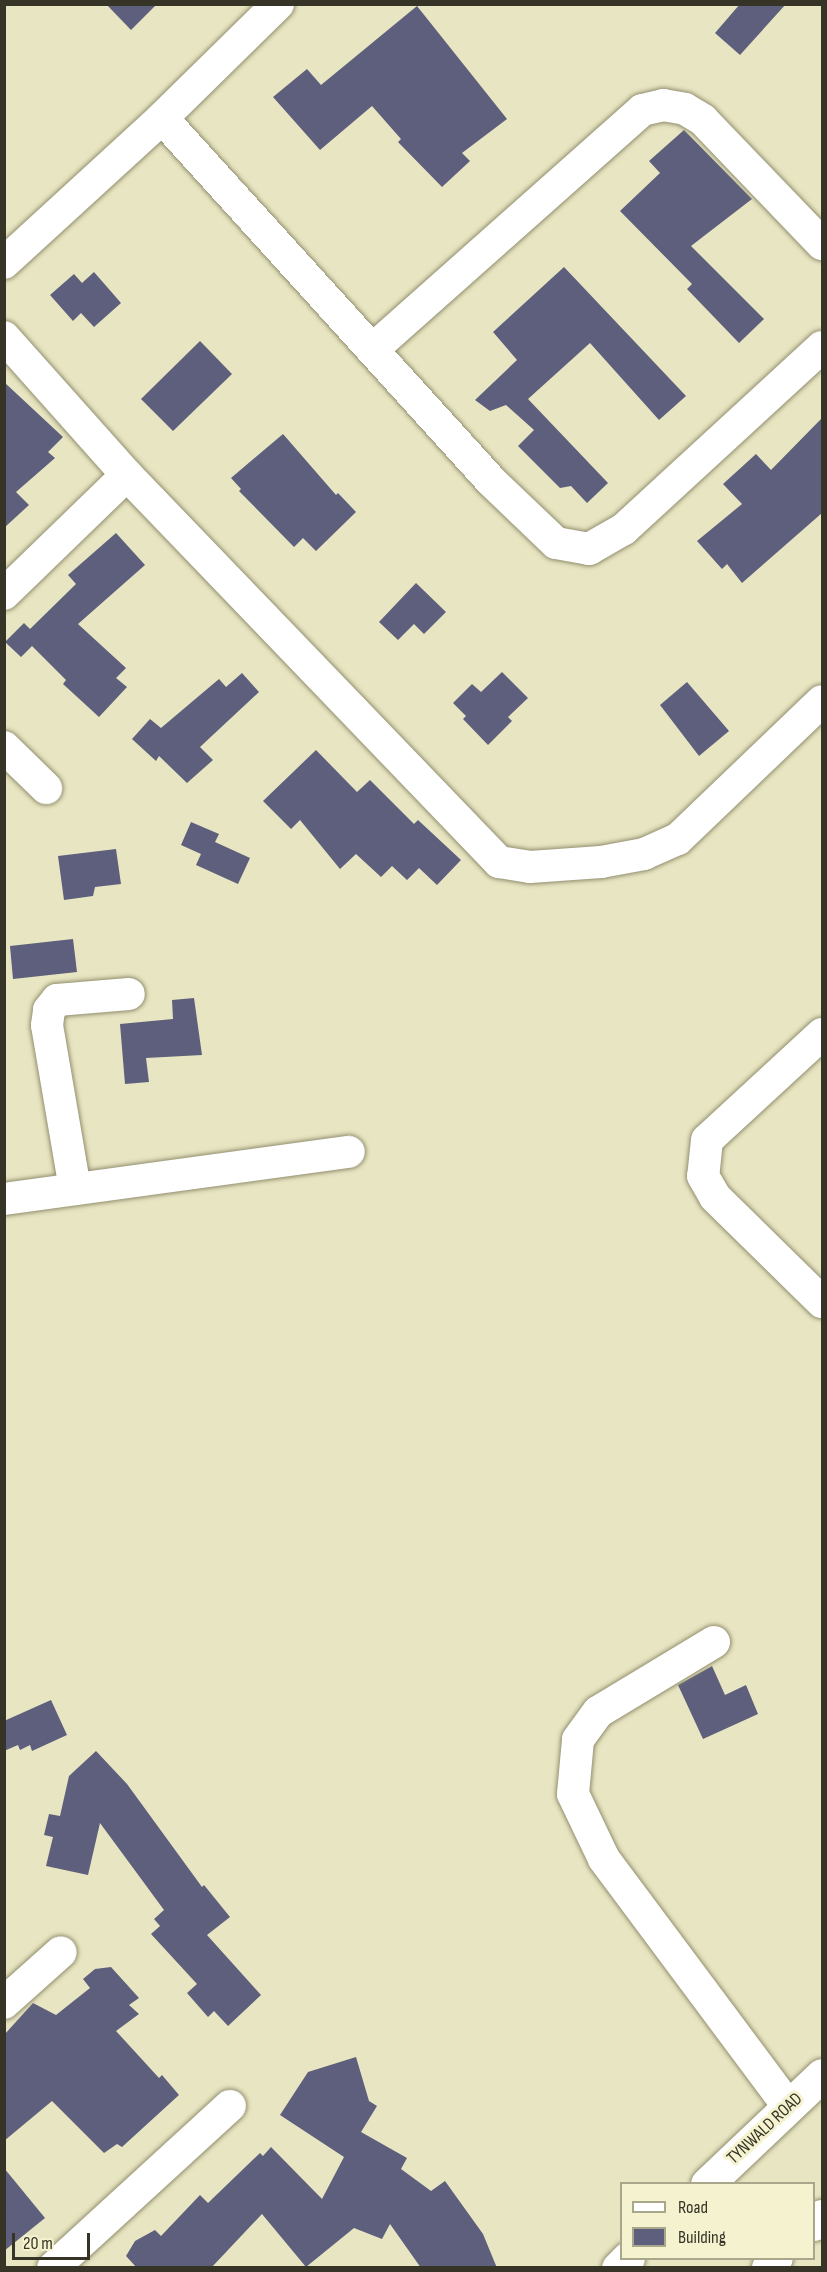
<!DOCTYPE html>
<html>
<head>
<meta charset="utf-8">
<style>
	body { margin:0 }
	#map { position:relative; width:827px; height:2272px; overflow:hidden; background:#e8e5c2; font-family:"Sofia Sans Condensed",sans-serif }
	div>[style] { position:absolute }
	.building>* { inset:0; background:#5d5f7c }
	.roads { filter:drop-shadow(0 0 2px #928f6f) drop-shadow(0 0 2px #928f6f) }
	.minor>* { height:32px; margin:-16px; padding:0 16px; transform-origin:16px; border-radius:16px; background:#fff }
	.major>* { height:33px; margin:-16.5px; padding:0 16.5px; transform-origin:16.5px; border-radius:16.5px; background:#fff }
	span { translate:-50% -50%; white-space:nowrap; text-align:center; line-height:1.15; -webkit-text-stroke:6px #f5f3cf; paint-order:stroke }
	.street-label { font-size:18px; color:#353426 }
	.frame { position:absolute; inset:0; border:6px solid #353426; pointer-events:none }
	.legend { position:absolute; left:620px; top:2182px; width:195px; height:78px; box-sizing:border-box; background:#f5f3cf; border:2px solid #a8a78b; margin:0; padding:8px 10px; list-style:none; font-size:18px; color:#353426 }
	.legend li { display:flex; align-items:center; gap:12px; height:30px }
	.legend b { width:30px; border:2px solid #a8a78b }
	.scale { position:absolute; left:12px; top:2233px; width:78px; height:27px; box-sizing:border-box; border:3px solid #353426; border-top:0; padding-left:8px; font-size:18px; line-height:21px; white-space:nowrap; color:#353426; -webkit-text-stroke:4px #f5f3cf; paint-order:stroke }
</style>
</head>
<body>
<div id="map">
	<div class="building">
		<i style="clip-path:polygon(106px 4px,157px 4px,131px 30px)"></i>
		<i style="clip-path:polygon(740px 4px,786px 4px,740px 55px,715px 33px)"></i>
		<i style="clip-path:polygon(417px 6px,507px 119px,462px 153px,470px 161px,442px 187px,398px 142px,401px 139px,372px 106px,320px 150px,273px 97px,307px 69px,321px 85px)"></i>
		<i style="clip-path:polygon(684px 130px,752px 199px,691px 246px,764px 319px,739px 343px,687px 289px,692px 284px,620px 211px,660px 173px,649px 161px)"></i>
		<i style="clip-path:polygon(564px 267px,686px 396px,659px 420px,590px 343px,528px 399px,608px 483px,587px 503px,571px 486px,560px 488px,518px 446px,534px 430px,506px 405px,490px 411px,475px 400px,517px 360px,493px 332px)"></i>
		<i style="clip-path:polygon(94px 272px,121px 303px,94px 327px,81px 313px,73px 321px,50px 295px,74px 274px,82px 283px)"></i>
		<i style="clip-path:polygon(200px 341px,232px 374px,173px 431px,141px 399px)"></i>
		<i style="clip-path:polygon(4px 382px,63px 437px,48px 452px,55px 458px,16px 492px,29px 505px,4px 528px)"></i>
		<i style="clip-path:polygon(822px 418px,822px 513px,742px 583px,727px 564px,722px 569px,697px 541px,742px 504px,723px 484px,756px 454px,771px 470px)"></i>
		<i style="clip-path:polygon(283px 434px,336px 495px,338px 493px,356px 512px,316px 551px,303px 538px,294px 547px,239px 491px,241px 489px,231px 478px)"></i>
		<i style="clip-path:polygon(116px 533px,145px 565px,78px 624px,126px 668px,116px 678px,127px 687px,99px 717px,63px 684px,66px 680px,32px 646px,21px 657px,5px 642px,24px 623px,30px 629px,76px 584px,68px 575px)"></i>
		<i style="clip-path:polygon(416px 583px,446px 612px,424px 634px,414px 624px,398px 640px,379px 622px)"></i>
		<i style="clip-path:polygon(502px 672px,528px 698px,508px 717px,512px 721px,488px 745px,463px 719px,466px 716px,453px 703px,472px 684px,481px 692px)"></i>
		<i style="clip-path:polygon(242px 673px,259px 692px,200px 747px,213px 760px,187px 783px,159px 756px,156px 761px,132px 739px,150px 719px,161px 728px,219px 679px,226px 687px)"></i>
		<i style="clip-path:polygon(687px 682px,729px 731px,699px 756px,660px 705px)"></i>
		<i style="clip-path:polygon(316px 750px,357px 792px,370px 780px,414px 824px,418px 820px,461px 860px,437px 885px,419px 868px,407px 880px,392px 866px,381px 877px,356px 854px,340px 869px,300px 820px,291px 829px,263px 801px)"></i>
		<i style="clip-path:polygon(191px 822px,219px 834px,215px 842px,250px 858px,238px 884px,196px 865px,201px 854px,181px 845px)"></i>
		<i style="clip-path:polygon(116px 849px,121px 884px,95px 887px,93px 896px,64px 900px,58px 856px)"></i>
		<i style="clip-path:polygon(73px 939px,77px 972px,13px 979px,10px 946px)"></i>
		<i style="clip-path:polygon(194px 998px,202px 1055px,146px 1058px,149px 1082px,125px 1084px,120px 1024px,173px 1019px,172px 1000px)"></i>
		<i style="clip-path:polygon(712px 1666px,725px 1695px,746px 1685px,758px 1714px,703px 1739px,678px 1685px)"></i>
		<i style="clip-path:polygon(51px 1700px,67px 1735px,32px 1751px,30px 1745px,20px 1750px,18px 1745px,4px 1751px,4px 1721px)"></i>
		<i style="clip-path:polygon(96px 1751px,127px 1784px,202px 1887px,204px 1885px,230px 1917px,207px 1935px,261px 1995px,228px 2026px,214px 2011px,208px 2017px,187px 1993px,197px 1984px,151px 1934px,160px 1926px,154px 1919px,164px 1910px,100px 1823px,88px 1875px,46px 1866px,53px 1837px,44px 1835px,49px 1814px,60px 1816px,69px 1776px)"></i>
		<i style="clip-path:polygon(111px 1967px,139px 1998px,129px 2005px,139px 2014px,116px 2031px,159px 2078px,162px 2075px,179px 2095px,122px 2147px,117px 2144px,104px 2153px,52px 2101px,4px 2141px,4px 2035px,33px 2003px,56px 2015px,90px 1988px,83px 1979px,95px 1969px)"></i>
		<i style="clip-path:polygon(356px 2057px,369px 2101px,377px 2106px,361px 2132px,407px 2158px,401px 2169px,431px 2191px,445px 2181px,483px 2234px,497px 2268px,421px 2268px,390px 2224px,382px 2239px,354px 2228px,306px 2267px,262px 2214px,211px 2268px,137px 2268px,126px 2256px,135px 2241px,155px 2230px,161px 2236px,200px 2195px,208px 2203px,260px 2153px,263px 2156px,271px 2147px,322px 2199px,344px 2157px,280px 2115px,308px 2072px)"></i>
		<i style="clip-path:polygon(4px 2168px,45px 2218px,4px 2251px)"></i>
	</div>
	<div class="roads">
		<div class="minor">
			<i style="left:162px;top:118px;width:488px;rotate:47.8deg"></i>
			<i style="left:490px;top:480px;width:91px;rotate:43.7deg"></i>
			<i style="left:556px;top:543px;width:34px;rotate:10deg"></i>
			<i style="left:589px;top:549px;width:40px;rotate:-29.7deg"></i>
			<i style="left:624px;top:529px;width:269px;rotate:-42.6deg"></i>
			<i style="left:4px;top:263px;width:214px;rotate:-42.5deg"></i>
			<i style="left:162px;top:118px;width:163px;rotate:-44.5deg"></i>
			<i style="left:4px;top:337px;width:185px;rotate:48.3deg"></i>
			<i style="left:127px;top:475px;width:537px;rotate:46.13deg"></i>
			<i style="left:499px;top:862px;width:31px;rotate:9deg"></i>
			<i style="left:530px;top:867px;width:71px;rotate:-4deg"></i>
			<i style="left:601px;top:862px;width:44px;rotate:-10.5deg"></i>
			<i style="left:644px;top:854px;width:37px;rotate:-24deg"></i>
			<i style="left:678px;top:839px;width:199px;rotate:-43.8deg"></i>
			<i style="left:372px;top:350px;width:361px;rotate:-41.6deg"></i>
			<i style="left:642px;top:110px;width:22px;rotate:-13deg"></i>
			<i style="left:663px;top:105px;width:22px;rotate:10deg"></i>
			<i style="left:685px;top:109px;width:21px;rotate:31deg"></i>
			<i style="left:703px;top:120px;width:172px;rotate:46.2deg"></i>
			<i style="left:4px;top:594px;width:171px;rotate:-44.1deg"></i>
			<i style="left:4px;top:747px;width:59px;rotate:44.3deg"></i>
			<i style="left:822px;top:1034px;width:156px;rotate:137.3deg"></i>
			<i style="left:707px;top:1140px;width:36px;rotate:96deg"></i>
			<i style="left:703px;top:1176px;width:24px;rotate:60deg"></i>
			<i style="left:715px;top:1197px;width:150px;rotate:44.5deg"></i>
			<i style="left:75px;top:1189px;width:166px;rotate:-99.7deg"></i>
			<i style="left:47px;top:1025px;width:15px;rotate:-82deg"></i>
			<i style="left:49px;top:1010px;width:13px;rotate:-51deg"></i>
			<i style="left:57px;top:1000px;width:72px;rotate:-4.8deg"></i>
			<i style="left:4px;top:1199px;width:348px;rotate:-7.8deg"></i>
			<i style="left:714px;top:1642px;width:135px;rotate:148.9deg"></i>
			<i style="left:598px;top:1712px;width:34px;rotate:126deg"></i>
			<i style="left:578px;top:1740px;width:54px;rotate:95.3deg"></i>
			<i style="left:573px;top:1794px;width:72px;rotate:64.5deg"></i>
			<i style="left:604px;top:1859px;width:309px;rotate:53.3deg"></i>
			<i style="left:4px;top:2003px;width:76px;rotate:-41.8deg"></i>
			<i style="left:814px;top:2225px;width:12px;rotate:-48deg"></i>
			<i style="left:53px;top:2268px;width:240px;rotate:-42.5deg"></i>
			<i style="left:768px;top:2268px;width:13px;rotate:-48deg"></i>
		</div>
		<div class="major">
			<i style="left:707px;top:2184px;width:158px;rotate:-43.5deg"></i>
			<i style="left:618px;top:2268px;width:14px;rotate:-45deg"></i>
		</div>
	</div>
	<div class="street-label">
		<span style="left:765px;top:2129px;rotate:-43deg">TYNWALD ROAD</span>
	</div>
	<div class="frame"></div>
	<ul class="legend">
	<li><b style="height:8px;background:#fff"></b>Road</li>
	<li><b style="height:16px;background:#5d5f7c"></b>Building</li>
	</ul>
	<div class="scale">20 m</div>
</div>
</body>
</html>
